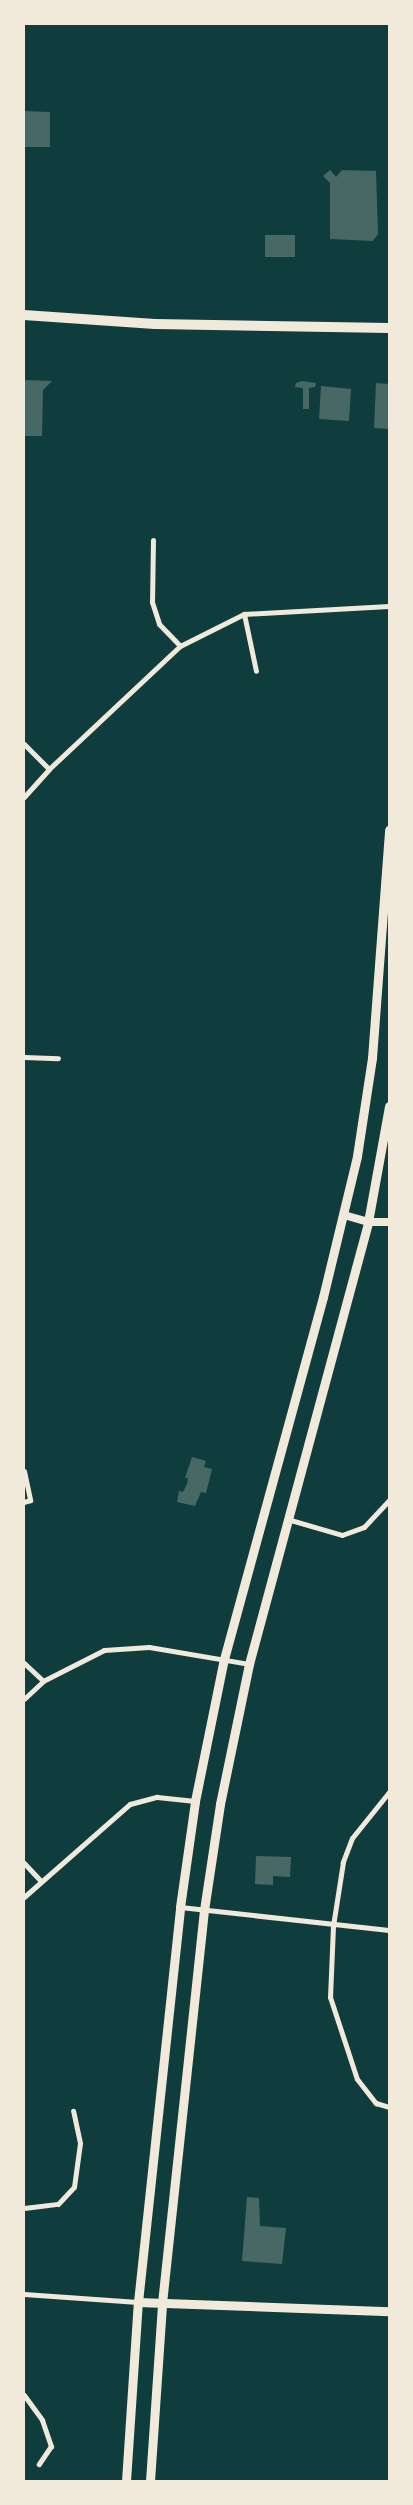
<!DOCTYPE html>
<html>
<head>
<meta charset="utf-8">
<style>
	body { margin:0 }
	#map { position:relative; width:413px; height:2505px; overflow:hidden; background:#0f3d3e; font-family:"Public Sans",sans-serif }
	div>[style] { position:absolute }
	.building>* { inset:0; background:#486865 }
	.minor>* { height:5px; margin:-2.5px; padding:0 2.5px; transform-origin:2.5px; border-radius:2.5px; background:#f1e9da }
	.tertiary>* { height:8px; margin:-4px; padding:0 4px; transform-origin:4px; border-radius:4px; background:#f1e9da }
	.secondary>* { height:9px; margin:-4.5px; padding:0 4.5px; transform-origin:4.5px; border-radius:4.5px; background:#f1e9da }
	.primary>* { height:10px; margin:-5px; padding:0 5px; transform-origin:5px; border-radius:5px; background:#f1e9da }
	span { translate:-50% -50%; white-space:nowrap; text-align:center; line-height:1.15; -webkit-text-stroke:4px #f1e9da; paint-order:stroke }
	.frame { position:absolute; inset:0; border:25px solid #f1e9da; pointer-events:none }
</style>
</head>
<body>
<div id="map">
	<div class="building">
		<i style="clip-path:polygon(24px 111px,50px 112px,50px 147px,24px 147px)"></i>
		<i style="clip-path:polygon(330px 170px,336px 177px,342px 170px,376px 171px,378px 234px,373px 241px,330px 239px,330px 183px,323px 176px)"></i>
		<i style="clip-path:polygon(265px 235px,295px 235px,295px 257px,265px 257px)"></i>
		<i style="clip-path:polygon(24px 380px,52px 381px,43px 390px,42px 436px,24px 436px)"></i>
		<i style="clip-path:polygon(302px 381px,316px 383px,315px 387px,309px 388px,309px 409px,303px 409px,303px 388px,295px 387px,296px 383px)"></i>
		<i style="clip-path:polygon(376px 383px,389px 384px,388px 429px,374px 428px)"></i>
		<i style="clip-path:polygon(321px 386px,351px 389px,349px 421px,319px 419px)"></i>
		<i style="clip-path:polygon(192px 1457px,206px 1461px,204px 1467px,212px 1469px,206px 1493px,201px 1492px,195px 1506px,177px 1502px,179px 1491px,183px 1492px,187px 1484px,188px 1478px,185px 1478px)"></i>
		<i style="clip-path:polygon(256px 1856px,291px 1857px,290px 1877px,273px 1876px,273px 1885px,255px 1884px)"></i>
		<i style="clip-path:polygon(247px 2197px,259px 2198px,260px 2226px,286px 2228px,282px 2264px,242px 2261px)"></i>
	</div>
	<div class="minor">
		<i style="left:153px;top:540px;width:62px;rotate:90.9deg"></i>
		<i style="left:152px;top:602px;width:23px;rotate:72deg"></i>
		<i style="left:159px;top:624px;width:30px;rotate:46deg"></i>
		<i style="left:244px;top:614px;width:58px;rotate:78.1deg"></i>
		<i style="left:24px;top:744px;width:35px;rotate:45deg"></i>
		<i style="left:24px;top:797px;width:38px;rotate:-48deg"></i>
		<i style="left:49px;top:769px;width:180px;rotate:-43.2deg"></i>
		<i style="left:180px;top:646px;width:72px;rotate:-26.6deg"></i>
		<i style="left:244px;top:614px;width:145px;rotate:-3.2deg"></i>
		<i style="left:24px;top:1057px;width:34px;rotate:2deg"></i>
		<i style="left:24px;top:1471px;width:30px;rotate:78deg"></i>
		<i style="left:30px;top:1500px;width:6px;rotate:162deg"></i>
		<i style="left:287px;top:1519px;width:57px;rotate:16.2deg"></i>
		<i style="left:342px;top:1535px;width:23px;rotate:-20deg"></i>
		<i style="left:364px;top:1527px;width:37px;rotate:-47deg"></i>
		<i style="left:24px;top:1663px;width:26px;rotate:43deg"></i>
		<i style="left:24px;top:1699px;width:26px;rotate:-43deg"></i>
		<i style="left:43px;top:1681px;width:68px;rotate:-26.9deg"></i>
		<i style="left:104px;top:1650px;width:45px;rotate:-3.8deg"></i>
		<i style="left:149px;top:1647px;width:101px;rotate:9.6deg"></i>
		<i style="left:389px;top:1792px;width:59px;rotate:128.8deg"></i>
		<i style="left:352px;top:1838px;width:26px;rotate:111deg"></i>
		<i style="left:343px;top:1862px;width:65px;rotate:98.9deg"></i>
		<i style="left:333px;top:1926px;width:71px;rotate:92.4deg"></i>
		<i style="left:330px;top:1997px;width:86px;rotate:71.8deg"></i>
		<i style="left:357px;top:2079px;width:31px;rotate:52deg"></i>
		<i style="left:376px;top:2103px;width:14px;rotate:17deg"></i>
		<i style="left:24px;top:1863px;width:25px;rotate:47deg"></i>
		<i style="left:24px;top:1897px;width:141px;rotate:-41.3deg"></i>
		<i style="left:130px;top:1804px;width:28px;rotate:-15deg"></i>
		<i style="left:157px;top:1797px;width:38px;rotate:6deg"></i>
		<i style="left:180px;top:1907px;width:210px;rotate:6.3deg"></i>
		<i style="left:24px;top:2208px;width:34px;rotate:-7deg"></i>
		<i style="left:58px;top:2204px;width:23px;rotate:-47deg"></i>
		<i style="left:74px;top:2187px;width:44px;rotate:-82.2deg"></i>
		<i style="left:80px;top:2143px;width:33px;rotate:-102deg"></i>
		<i style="left:24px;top:2294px;width:114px;rotate:4deg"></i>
		<i style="left:24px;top:2395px;width:31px;rotate:54deg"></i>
		<i style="left:42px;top:2420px;width:28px;rotate:71deg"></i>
		<i style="left:51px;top:2446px;width:22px;rotate:124deg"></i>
	</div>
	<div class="tertiary">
		<i style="left:344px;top:1215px;width:25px;rotate:16deg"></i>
		<i style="left:368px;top:1222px;width:21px"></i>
	</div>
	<div class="secondary">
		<i style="left:138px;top:2302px;width:251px;rotate:2.1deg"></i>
		<i style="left:126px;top:2481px;width:179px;rotate:-86.2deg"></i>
		<i style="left:138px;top:2302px;width:397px;rotate:-83.9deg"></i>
		<i style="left:180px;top:1907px;width:107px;rotate:-81.9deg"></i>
		<i style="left:195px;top:1801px;width:145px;rotate:-78.5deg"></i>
		<i style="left:224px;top:1659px;width:375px;rotate:-74.7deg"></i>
		<i style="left:323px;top:1297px;width:145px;rotate:-76.4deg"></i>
		<i style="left:357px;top:1156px;width:99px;rotate:-81.3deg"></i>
		<i style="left:372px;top:1058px;width:229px;rotate:-85.7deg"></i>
		<i style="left:150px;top:2481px;width:178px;rotate:-86.1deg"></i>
		<i style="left:162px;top:2303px;width:395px;rotate:-83.9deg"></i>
		<i style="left:204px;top:1910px;width:107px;rotate:-81.4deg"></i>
		<i style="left:220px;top:1804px;width:143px;rotate:-78.3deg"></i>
		<i style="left:249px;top:1664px;width:458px;rotate:-74.9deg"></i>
		<i style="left:368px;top:1222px;width:118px;rotate:-79.7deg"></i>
	</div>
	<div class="primary">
		<i style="left:24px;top:315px;width:131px;rotate:3.9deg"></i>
		<i style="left:155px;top:324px;width:234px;rotate:1deg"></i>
	</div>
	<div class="frame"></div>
</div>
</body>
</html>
